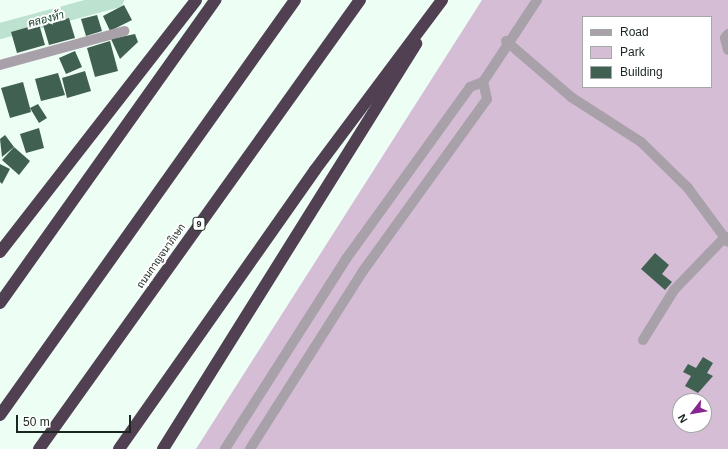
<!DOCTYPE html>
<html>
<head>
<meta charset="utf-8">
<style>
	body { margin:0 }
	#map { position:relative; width:728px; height:449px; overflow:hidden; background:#edfef5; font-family:Helvetica,Sarabun,sans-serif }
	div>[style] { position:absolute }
	.green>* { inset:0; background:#d4bdd5 }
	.canal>* { height:16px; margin:-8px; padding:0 8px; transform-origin:8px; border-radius:8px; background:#bee2d0 }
	.building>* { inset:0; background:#406051 }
	.minor>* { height:10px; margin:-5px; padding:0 5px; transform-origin:5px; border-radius:5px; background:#a9a1aa }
	.highway>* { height:12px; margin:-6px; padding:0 6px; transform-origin:6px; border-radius:6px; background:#514052 }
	span { translate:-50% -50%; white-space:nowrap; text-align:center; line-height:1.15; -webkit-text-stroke:4px #fff; paint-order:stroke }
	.shield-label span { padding:1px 3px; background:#fff; border:1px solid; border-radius:3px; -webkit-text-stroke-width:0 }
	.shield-label { font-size:9px; color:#1b2620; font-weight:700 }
	.street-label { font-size:10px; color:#1b2620 }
	.water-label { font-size:11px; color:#12412e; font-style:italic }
	.legend { position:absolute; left:582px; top:16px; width:130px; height:72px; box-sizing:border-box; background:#fff; border:1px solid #a4a8a6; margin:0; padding:5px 7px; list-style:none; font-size:12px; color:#1b2620 }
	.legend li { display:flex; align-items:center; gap:8px; height:20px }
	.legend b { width:20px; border:1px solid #a4a8a6 }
	.north { position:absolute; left:672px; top:393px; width:40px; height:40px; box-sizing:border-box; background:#fff; border:1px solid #a4a8a6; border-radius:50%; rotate:239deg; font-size:11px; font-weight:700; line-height:16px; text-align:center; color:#1b2620 }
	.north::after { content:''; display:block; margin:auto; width:14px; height:18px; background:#862690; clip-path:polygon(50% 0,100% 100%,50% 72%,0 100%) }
	.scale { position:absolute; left:16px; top:415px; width:115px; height:18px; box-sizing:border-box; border:2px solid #1b2620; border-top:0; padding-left:5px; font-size:12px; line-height:14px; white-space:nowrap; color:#1b2620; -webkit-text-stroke:3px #fff; paint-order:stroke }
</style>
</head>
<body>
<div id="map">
	<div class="green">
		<i style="clip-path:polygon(evenodd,482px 0,728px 0,728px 449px,196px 449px,482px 0,583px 17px,711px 17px,711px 87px,583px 87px,583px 17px,482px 0,680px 401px,704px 401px,704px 425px,680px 425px,680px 401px)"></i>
	</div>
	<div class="canal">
		<i style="left:0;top:31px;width:120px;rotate:-15deg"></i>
	</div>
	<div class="building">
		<i style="clip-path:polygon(124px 5px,132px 20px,110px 31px,103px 16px)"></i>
		<i style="clip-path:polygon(97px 15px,102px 31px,86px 36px,81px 19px)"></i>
		<i style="clip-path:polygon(69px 18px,75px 38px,49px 45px,43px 25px)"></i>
		<i style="clip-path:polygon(39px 24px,45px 45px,17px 53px,11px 32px)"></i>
		<i style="clip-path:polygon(135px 34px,138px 42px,120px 59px,111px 39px)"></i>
		<i style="clip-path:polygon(110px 41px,118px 71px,95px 77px,87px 48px)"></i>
		<i style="clip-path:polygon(75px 51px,82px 67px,66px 74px,59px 58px)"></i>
		<i style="clip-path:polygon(85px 71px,91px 91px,67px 98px,62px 78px)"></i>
		<i style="clip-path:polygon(58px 73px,65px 95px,41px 101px,35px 79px)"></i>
		<i style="clip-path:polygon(23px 82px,30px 108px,38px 104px,47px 118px,39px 123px,30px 108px,31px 112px,10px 118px,1px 88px)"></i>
		<i style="clip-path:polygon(39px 128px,44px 148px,26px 153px,20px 134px)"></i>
		<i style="clip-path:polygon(5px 135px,14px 147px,2px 157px,0 139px)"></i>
		<i style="clip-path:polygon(14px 147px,30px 161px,19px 175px,2px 160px)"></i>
		<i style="clip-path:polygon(0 164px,10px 169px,2px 184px,0 182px)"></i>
		<i style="clip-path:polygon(655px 253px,669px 265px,662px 274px,672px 282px,665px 290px,641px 269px)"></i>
		<i style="clip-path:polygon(703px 357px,713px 363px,707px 373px,713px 376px,698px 393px,685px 386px,691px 376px,683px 372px,688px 364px,696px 368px)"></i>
	</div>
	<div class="minor">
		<i style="left:728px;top:34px;width:5px;rotate:127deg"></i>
		<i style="left:725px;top:38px;width:12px;rotate:76deg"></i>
		<i style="left:506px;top:41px;width:86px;rotate:40.7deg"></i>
		<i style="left:571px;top:97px;width:83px;rotate:32.7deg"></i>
		<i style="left:641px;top:142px;width:66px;rotate:44.4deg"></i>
		<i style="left:688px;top:188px;width:67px;rotate:53.5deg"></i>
		<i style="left:0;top:65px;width:129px;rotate:-15.3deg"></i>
		<i style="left:643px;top:340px;width:59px;rotate:-58.2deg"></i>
		<i style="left:674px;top:290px;width:74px;rotate:-46.1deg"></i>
		<i style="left:225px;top:449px;width:225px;rotate:-57.5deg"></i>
		<i style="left:346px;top:259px;width:212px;rotate:-54.2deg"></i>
		<i style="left:470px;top:87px;width:14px;rotate:-21deg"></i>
		<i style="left:483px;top:82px;width:98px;rotate:-56.6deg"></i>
		<i style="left:250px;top:449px;width:211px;rotate:-57.6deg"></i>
		<i style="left:363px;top:271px;width:212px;rotate:-54.2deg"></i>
		<i style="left:487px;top:99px;width:17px;rotate:-103deg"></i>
	</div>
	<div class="highway">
		<i style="left:0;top:252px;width:319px;rotate:-52.1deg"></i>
		<i style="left:0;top:303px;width:372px;rotate:-54.6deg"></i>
		<i style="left:0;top:415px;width:509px;rotate:-54.59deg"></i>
		<i style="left:39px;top:449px;width:552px;rotate:-54.44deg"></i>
		<i style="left:119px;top:449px;width:341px;rotate:-54.9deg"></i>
		<i style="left:315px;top:170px;width:212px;rotate:-53.2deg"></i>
		<i style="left:163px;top:449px;width:478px;rotate:-58deg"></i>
	</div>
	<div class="shield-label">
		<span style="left:199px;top:224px">9</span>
	</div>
	<div class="street-label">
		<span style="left:161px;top:256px;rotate:-55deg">ถนนกาญจนาภิเษก</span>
	</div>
	<div class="water-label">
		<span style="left:46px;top:19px;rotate:-15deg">คลองห้า</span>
	</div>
	<ul class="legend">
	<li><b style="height:5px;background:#a9a1aa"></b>Road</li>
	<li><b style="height:11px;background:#d4bdd5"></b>Park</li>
	<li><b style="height:11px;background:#406051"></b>Building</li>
	</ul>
	<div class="north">N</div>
	<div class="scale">50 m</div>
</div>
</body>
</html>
